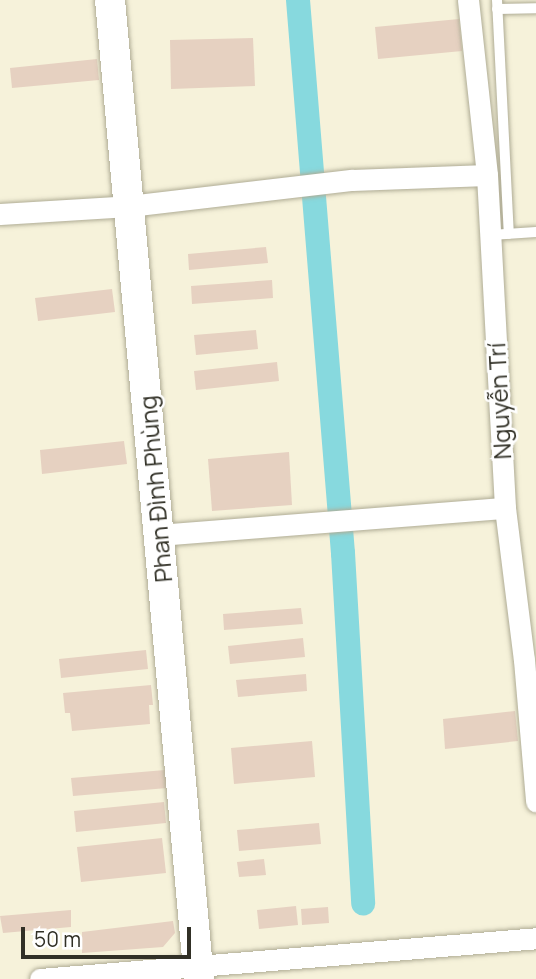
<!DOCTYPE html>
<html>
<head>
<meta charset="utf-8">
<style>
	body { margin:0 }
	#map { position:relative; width:536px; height:979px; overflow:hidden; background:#f6f2da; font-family:Manrope,sans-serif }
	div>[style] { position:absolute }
	.canal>* { height:24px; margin:-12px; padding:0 12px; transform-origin:12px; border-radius:12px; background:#87d9de }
	.building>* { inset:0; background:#e6d1c1 }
	.roads { filter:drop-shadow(0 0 2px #afac95) drop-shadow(0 0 2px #afac95) }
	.lane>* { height:10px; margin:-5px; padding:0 5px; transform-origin:5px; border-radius:5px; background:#fff }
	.street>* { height:21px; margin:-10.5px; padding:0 10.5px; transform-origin:10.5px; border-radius:10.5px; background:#fff }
	.secondary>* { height:30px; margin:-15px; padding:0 15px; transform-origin:15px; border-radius:15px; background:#fff }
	span { translate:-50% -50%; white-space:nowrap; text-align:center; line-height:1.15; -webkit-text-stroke:5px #fff; paint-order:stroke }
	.street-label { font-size:24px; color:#313026 }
	.scale { position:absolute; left:21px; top:927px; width:170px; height:32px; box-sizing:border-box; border:4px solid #313026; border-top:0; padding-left:9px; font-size:21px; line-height:24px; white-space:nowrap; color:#313026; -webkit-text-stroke:5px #fff; paint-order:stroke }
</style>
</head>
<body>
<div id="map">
	<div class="canal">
		<i style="left:298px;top:0;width:555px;rotate:85.35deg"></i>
		<i style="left:343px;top:553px;width:351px;rotate:86.7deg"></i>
	</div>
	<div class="building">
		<i style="clip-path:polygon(459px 19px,462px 51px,378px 59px,375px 27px)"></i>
		<i style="clip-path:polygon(253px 38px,255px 86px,171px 89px,170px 40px)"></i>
		<i style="clip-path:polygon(97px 59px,99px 80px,12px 88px,10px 68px)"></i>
		<i style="clip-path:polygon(266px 247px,268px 263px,189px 270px,188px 254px)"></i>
		<i style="clip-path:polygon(272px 280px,273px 298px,192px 304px,191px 286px)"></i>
		<i style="clip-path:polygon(112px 289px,115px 312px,38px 321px,35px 298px)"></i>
		<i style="clip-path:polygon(256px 330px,258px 349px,196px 355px,194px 335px)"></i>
		<i style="clip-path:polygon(277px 362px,279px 381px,196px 390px,194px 371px)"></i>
		<i style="clip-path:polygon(124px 441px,127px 464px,42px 474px,40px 450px)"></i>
		<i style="clip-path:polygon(289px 452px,292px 505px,212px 511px,208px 459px)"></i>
		<i style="clip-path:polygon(301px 608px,303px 624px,224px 630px,223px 614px)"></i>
		<i style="clip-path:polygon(303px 638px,305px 657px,230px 664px,228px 646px)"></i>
		<i style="clip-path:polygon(146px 650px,148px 669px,61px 678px,59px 659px)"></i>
		<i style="clip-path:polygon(306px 674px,307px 691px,238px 697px,236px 680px)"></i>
		<i style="clip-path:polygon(151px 685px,153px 705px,149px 705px,150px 724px,72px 731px,70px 713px,65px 713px,63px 693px)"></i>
		<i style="clip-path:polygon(515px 711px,518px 741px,445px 749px,443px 719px)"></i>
		<i style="clip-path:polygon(312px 741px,315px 777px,234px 784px,231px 748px)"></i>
		<i style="clip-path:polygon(165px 770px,167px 788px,73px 796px,71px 778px)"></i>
		<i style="clip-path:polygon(164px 802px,166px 823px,76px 832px,74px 811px)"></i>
		<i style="clip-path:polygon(319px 823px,321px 844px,239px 851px,237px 830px)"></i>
		<i style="clip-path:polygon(162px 838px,166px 873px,81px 882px,77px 847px)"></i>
		<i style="clip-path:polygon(264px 859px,266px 875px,239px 877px,237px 862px)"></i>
		<i style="clip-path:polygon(296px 906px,298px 925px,259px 929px,257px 910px)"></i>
		<i style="clip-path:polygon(328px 907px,329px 923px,302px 925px,301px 909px)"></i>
		<i style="clip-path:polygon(71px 910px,71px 927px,3px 933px,0 916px)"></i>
		<i style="clip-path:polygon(173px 921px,175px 933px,163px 947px,82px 953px,82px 932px)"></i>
	</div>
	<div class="roads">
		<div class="lane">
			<i style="left:497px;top:0;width:234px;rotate:87.1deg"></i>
			<i style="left:497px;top:9px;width:39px;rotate:-1deg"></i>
			<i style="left:491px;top:235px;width:45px;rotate:-3.8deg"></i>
		</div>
		<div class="street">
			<i style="left:468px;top:0;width:176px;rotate:83.8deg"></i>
			<i style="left:487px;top:175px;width:333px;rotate:86.9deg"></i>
			<i style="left:505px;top:508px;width:153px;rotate:82.9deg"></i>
			<i style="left:524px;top:660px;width:142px;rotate:85.1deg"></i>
			<i style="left:0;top:214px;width:129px;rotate:-3.5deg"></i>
			<i style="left:129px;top:206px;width:225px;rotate:-6.7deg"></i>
			<i style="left:352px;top:180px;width:135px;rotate:-2.1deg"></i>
			<i style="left:159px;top:535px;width:347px;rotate:-4.5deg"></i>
			<i style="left:40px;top:979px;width:498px;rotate:-4.7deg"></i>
		</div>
		<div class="secondary">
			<i style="left:110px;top:0;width:983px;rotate:84.81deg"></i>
		</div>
	</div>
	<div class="street-label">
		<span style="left:499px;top:401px;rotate:-93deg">Nguyễn Trí</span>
		<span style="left:155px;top:489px;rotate:-95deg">Phan Đình Phùng</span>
	</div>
	<div class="scale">50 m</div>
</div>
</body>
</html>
